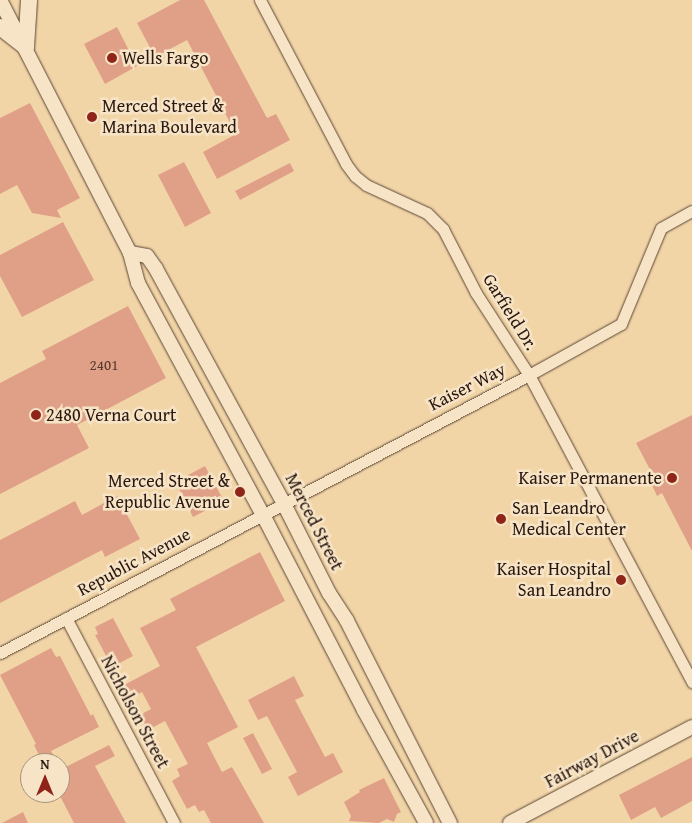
<!DOCTYPE html>
<html>
<head>
<meta charset="utf-8">
<style>
	body { margin:0 }
	#map { position:relative; width:692px; height:823px; overflow:hidden; background:#f2d5a7; font-family:"Gentium Book Plus",serif }
	div>[style] { position:absolute }
	.building>* { inset:0; background:#e0a087 }
	.roads { filter:drop-shadow(0 0 1px #5b4636) drop-shadow(0 0 1px #5b4636) }
	.minor>* { height:11px; margin:-5.5px; padding:0 5.5px; transform-origin:5.5px; border-radius:5.5px; background:#f7e4c6 }
	.tertiary>* { height:14px; margin:-7px; padding:0 7px; transform-origin:7px; border-radius:7px; background:#f7e4c6 }
	.secondary>* { height:16px; margin:-8px; padding:0 8px; transform-origin:8px; border-radius:8px; background:#f7e4c6 }
	.dots>* { width:14px; height:14px; translate:-50% -50%; box-sizing:border-box; border:2px solid #f7e4c6; border-radius:50% }
	span { translate:-50% -50%; white-space:nowrap; text-align:center; line-height:1.15; -webkit-text-stroke:5px #f7e4c6; paint-order:stroke }
	.number-label { font-size:15px; color:#57392e }
	.number-label span { -webkit-text-stroke-width:0 }
	.poi-label { font-size:18px; color:#291710 }
	.left { translate:0 -50%; text-align:left }
	.right { translate:-100% -50%; text-align:right }
	.street-label { font-size:18px; color:#291710 }
	.north { position:absolute; left:20px; top:753px; width:50px; height:50px; box-sizing:border-box; background:#f7e4c6; border:1px solid #a5927d; border-radius:50%; rotate:0deg; font-size:14px; font-weight:700; line-height:20px; text-align:center; color:#291710 }
	.north::after { content:''; display:block; margin:auto; width:18px; height:22px; background:#8f2418; clip-path:polygon(50% 0,100% 100%,50% 72%,0 100%) }
</style>
</head>
<body>
<div id="map">
	<div class="building">
		<i style="clip-path:polygon(180px 0,204px 0,267px 118px,276px 114px,290px 140px,217px 179px,203px 152px,236px 134px,187px 40px,155px 57px,137px 23px)"></i>
		<i style="clip-path:polygon(117px 27px,137px 66px,105px 84px,84px 44px)"></i>
		<i style="clip-path:polygon(30px 103px,80px 198px,57px 210px,61px 218px,32px 213px,17px 185px,0 194px,0 118px)"></i>
		<i style="clip-path:polygon(184px 162px,211px 213px,185px 227px,158px 175px)"></i>
		<i style="clip-path:polygon(290px 163px,294px 171px,240px 200px,235px 191px)"></i>
		<i style="clip-path:polygon(63px 222px,94px 280px,22px 317px,0 276px,0 255px)"></i>
		<i style="clip-path:polygon(128px 306px,166px 378px,77px 425px,89px 448px,0 494px,0 383px,46px 359px,42px 351px)"></i>
		<i style="clip-path:polygon(692px 415px,692px 551px,662px 493px,657px 496px,651px 483px,653px 482px,651px 479px,654px 477px,636px 443px)"></i>
		<i style="clip-path:polygon(205px 466px,224px 501px,193px 517px,175px 482px)"></i>
		<i style="clip-path:polygon(117px 496px,140px 539px,105px 557px,102px 550px,0 603px,0 540px,75px 501px,82px 515px)"></i>
		<i style="clip-path:polygon(260px 552px,285px 601px,196px 647px,238px 727px,207px 743px,222px 772px,232px 767px,264px 823px,211px 823px,204px 810px,199px 812px,195px 805px,187px 809px,172px 781px,180px 776px,177px 769px,188px 764px,165px 721px,148px 730px,140px 715px,151px 709px,142px 692px,129px 699px,122px 686px,160px 666px,140px 628px,176px 610px,170px 599px)"></i>
		<i style="clip-path:polygon(113px 618px,133px 656px,112px 667px,95px 635px,98px 634px,95px 627px)"></i>
		<i style="clip-path:polygon(51px 648px,56px 657px,60px 656px,91px 716px,93px 714px,99px 727px,51px 751px,58px 763px,43px 763px,34px 745px,36px 744px,0 675px)"></i>
		<i style="clip-path:polygon(294px 676px,304px 696px,295px 700px,325px 757px,333px 753px,343px 772px,298px 796px,288px 777px,297px 772px,267px 716px,258px 720px,248px 700px)"></i>
		<i style="clip-path:polygon(253px 733px,272px 769px,262px 774px,243px 738px)"></i>
		<i style="clip-path:polygon(109px 745px,115px 756px,95px 766px,126px 823px,74px 823px,60px 796px,60px 770px)"></i>
		<i style="clip-path:polygon(692px 757px,692px 801px,661px 818px,655px 807px,631px 820px,619px 795px)"></i>
		<i style="clip-path:polygon(384px 778px,401px 812px,397px 814px,394px 822px,387px 819px,379px 823px,349px 821px,351px 816px,344px 802px,360px 792px,359px 790px)"></i>
		<i style="clip-path:polygon(23px 812px,28px 823px,2px 823px)"></i>
	</div>
	<div class="roads">
		<div class="minor">
			<i style="left:260px;top:0;width:185px;rotate:62.3deg"></i>
			<i style="left:346px;top:164px;width:15px;rotate:53deg"></i>
			<i style="left:355px;top:176px;width:14px;rotate:39deg"></i>
			<i style="left:366px;top:185px;width:67px;rotate:24.7deg"></i>
			<i style="left:427px;top:213px;width:23px;rotate:45deg"></i>
			<i style="left:443px;top:229px;width:72px;rotate:62.7deg"></i>
			<i style="left:476px;top:293px;width:98px;rotate:57.1deg"></i>
			<i style="left:529px;top:375px;width:348px;rotate:62deg"></i>
			<i style="left:66px;top:618px;width:232px;rotate:62.2deg"></i>
			<i style="left:0;top:653px;width:598px;rotate:-27.72deg"></i>
			<i style="left:529px;top:375px;width:105px;rotate:-29deg"></i>
			<i style="left:621px;top:324px;width:104px;rotate:-67.4deg"></i>
			<i style="left:661px;top:228px;width:35px;rotate:-29deg"></i>
		</div>
		<div class="tertiary">
			<i style="left:0;top:0;width:284px;rotate:62.8deg"></i>
			<i style="left:130px;top:253px;width:31px;rotate:75deg"></i>
			<i style="left:138px;top:283px;width:264px;rotate:61.7deg"></i>
			<i style="left:263px;top:515px;width:220px;rotate:62.6deg"></i>
			<i style="left:364px;top:710px;width:129px;rotate:61.2deg"></i>
			<i style="left:130px;top:253px;width:17px;rotate:10deg"></i>
			<i style="left:147px;top:256px;width:16px;rotate:55deg"></i>
			<i style="left:156px;top:269px;width:268px;rotate:61.4deg"></i>
			<i style="left:284px;top:504px;width:100px;rotate:63.2deg"></i>
			<i style="left:329px;top:593px;width:33px;rotate:57deg"></i>
			<i style="left:347px;top:621px;width:227px;rotate:63deg"></i>
			<i style="left:510px;top:823px;width:206px;rotate:-27.8deg"></i>
		</div>
		<div class="secondary">
			<i style="left:0;top:27px;width:33px;rotate:38deg"></i>
			<i style="left:26px;top:47px;width:47px;rotate:-86.3deg"></i>
		</div>
	</div>
	<div class="dots">
		<i style="left:112px;top:58px;background:#8f2418"></i>
		<i style="left:92px;top:117px;background:#8f2418"></i>
		<i style="left:36px;top:415px;background:#8f2418"></i>
		<i style="left:672px;top:478px;background:#8f2418"></i>
		<i style="left:240px;top:492px;background:#8f2418"></i>
		<i style="left:501px;top:519px;background:#8f2418"></i>
		<i style="left:621px;top:580px;background:#8f2418"></i>
	</div>
	<div class="number-label">
		<span style="left:104px;top:365px">2401</span>
	</div>
	<div class="poi-label">
		<span class="left" style="left:122px;top:58px">Wells Fargo</span>
		<span class="left" style="left:102px;top:117px">Merced Street &amp;<br>Marina Boulevard</span>
		<span class="left" style="left:46px;top:415px">2480 Verna Court</span>
		<span class="right" style="left:662px;top:478px">Kaiser Permanente</span>
		<span class="right" style="left:230px;top:492px">Merced Street &amp;<br>Republic Avenue</span>
		<span class="left" style="left:512px;top:519px">San Leandro<br>Medical Center</span>
		<span class="right" style="left:611px;top:580px">Kaiser Hospital<br>San Leandro</span>
	</div>
	<div class="street-label">
		<span style="left:510px;top:312px;rotate:58deg">Garfield Dr.</span>
		<span style="left:467px;top:387px;rotate:-27deg">Kaiser Way</span>
		<span style="left:314px;top:522px;rotate:63deg">Merced Street</span>
		<span style="left:134px;top:562px;rotate:-28deg">Republic Avenue</span>
		<span style="left:135px;top:712px;rotate:62deg">Nicholson Street</span>
		<span style="left:592px;top:759px;rotate:-28deg">Fairway Drive</span>
	</div>
	<div class="north">N</div>
</div>
</body>
</html>
